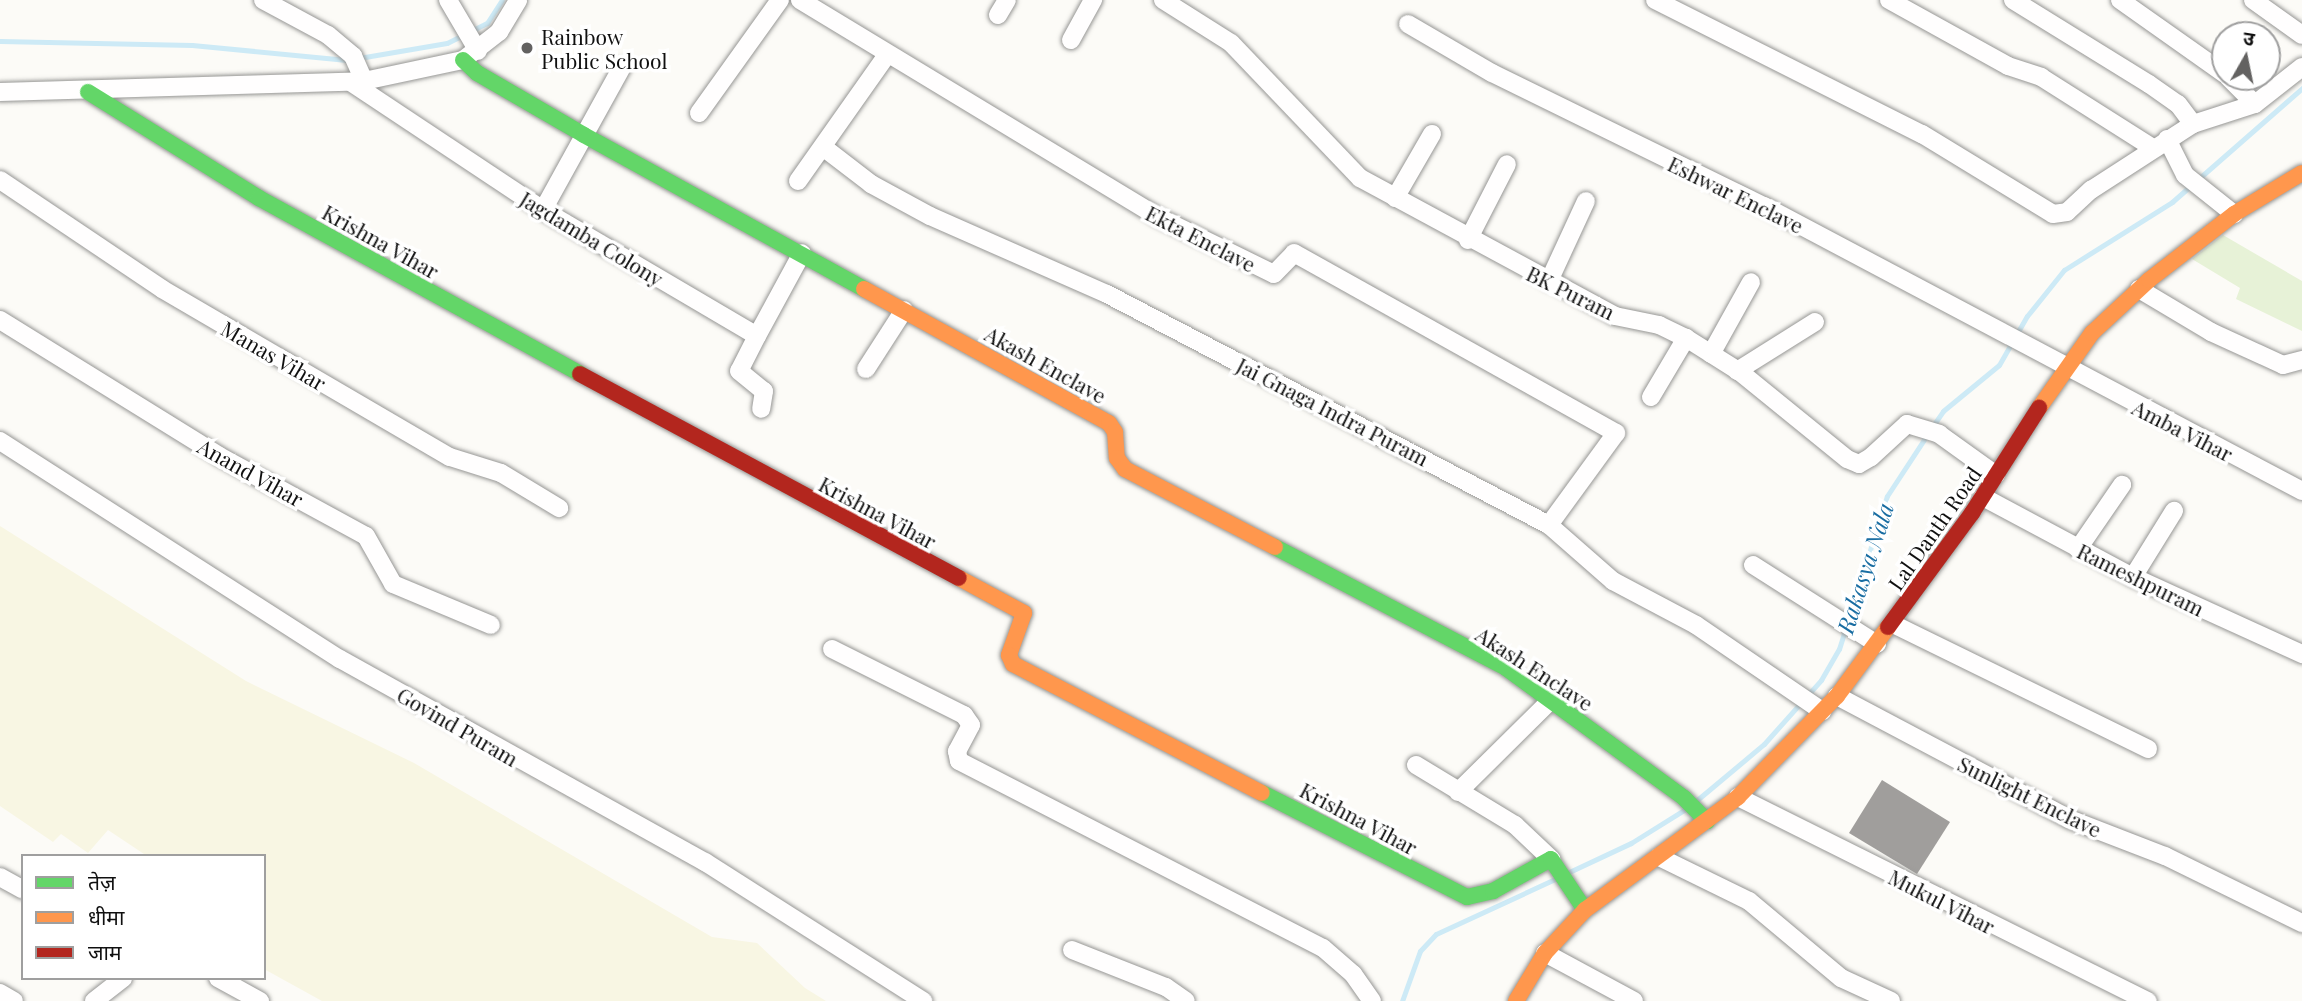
<!DOCTYPE html>
<html>
<head>
<meta charset="utf-8">
<style>
	body { margin:0 }
	#map { position:relative; width:2302px; height:1001px; overflow:hidden; background:#fcfbf7; font-family:"Playfair Display","Noto Sans Devanagari",serif }
	div>[style] { position:absolute }
	.farmland>* { inset:0; background:#f8f6e3 }
	.green>* { inset:0; background:#e7f2d7 }
	.stream>* { height:5px; margin:-2.5px; padding:0 2.5px; transform-origin:2.5px; border-radius:2.5px; background:#cdeaf6 }
	.building>* { inset:0; background:#a09e9c }
	.roads { filter:drop-shadow(0 0 2px #969694) drop-shadow(0 0 2px #969694) }
	.street>* { height:18px; margin:-9px; padding:0 9px; transform-origin:9px; border-radius:9px; background:#fffefe }
	.fast>* { height:16px; margin:-8px; padding:0 8px; transform-origin:8px; border-radius:8px; background:#63d668 }
	.slow>* { height:16px; margin:-8px; padding:0 8px; transform-origin:8px; border-radius:8px; background:#ff974d }
	.jam>* { height:16px; margin:-8px; padding:0 8px; transform-origin:8px; border-radius:8px; background:#b3261e }
	.dots>* { width:19px; height:19px; translate:-50% -50%; box-sizing:border-box; border:4px solid #fff; border-radius:50% }
	span { translate:-50% -50%; white-space:nowrap; text-align:center; line-height:1.15; -webkit-text-stroke:7px #fff; paint-order:stroke }
	.poi-label { font-size:21px; color:#101010 }
	.left { translate:0 -50%; text-align:left }
	.street-label { font-size:21px; color:#101010 }
	.water-label { font-size:23px; color:#196da2; font-style:italic }
	.legend { position:absolute; left:21px; top:854px; width:245px; height:126px; box-sizing:border-box; background:#fff; border:2px solid #9f9f9f; margin:0; padding:9px 12px; list-style:none; font-size:21px; color:#101010 }
	.legend li { display:flex; align-items:center; gap:14px; height:35px }
	.legend b { width:35px; border:2px solid #9f9f9f }
	.north { position:absolute; left:2211px; top:21px; width:70px; height:70px; box-sizing:border-box; background:#fff; border:2px solid #9f9f9f; border-radius:50%; rotate:9deg; font-size:19px; font-weight:700; line-height:28px; text-align:center; color:#101010 }
	.north::after { content:''; display:block; margin:auto; width:24px; height:32px; background:#636261; clip-path:polygon(50% 0,100% 100%,50% 72%,0 100%) }
</style>
</head>
<body>
<div id="map">
	<div class="farmland">
		<i style="clip-path:polygon(0 526px,246px 681px,414px 763px,712px 937px,757px 943px,805px 988px,826px 1001px,322px 1001px,264px 969px,264px 856px,147px 856px,108px 830px,88px 853px,61px 834px,53px 842px,0 806px)"></i>
	</div>
	<div class="green">
		<i style="clip-path:polygon(2223px 235px,2302px 281px,2302px 331px,2236px 299px,2240px 288px,2192px 259px)"></i>
	</div>
	<div class="stream">
		<i style="left:0;top:41px;width:192px;rotate:1.2deg"></i>
		<i style="left:192px;top:45px;width:158px;rotate:5.5deg"></i>
		<i style="left:359px;top:58px;width:89px;rotate:-9.7deg"></i>
		<i style="left:447px;top:43px;width:45px;rotate:-26.6deg"></i>
		<i style="left:487px;top:23px;width:27px;rotate:-57deg"></i>
		<i style="left:1932px;top:427px;width:19px;rotate:-55deg"></i>
		<i style="left:1943px;top:411px;width:72px;rotate:-39.4deg"></i>
		<i style="left:1999px;top:365px;width:56px;rotate:-60.3deg"></i>
		<i style="left:2027px;top:316px;width:59px;rotate:-51.2deg"></i>
		<i style="left:2064px;top:270px;width:128px;rotate:-32.2deg"></i>
		<i style="left:2172px;top:202px;width:173px;rotate:-41.2deg"></i>
		<i style="left:1697px;top:800px;width:87px;rotate:-39.9deg"></i>
		<i style="left:1764px;top:744px;width:86px;rotate:-48.3deg"></i>
		<i style="left:1821px;top:680px;width:36px;rotate:-60deg"></i>
		<i style="left:1839px;top:649px;width:160px;rotate:-72.6deg"></i>
		<i style="left:1887px;top:496px;width:73px;rotate:-56.7deg"></i>
		<i style="left:1567px;top:873px;width:71px;rotate:-25.1deg"></i>
		<i style="left:1631px;top:843px;width:66px;rotate:-32deg"></i>
		<i style="left:1402px;top:1001px;width:53px;rotate:-70.2deg"></i>
		<i style="left:1420px;top:951px;width:23px;rotate:-47deg"></i>
		<i style="left:1436px;top:934px;width:131px;rotate:-24.8deg"></i>
	</div>
	<div class="building">
		<i style="clip-path:polygon(1882px 780px,1950px 822px,1917px 874px,1849px 833px)"></i>
	</div>
	<div class="roads">
		<div class="street">
			<i style="left:263px;top:0;width:74px;rotate:28.3deg"></i>
			<i style="left:328px;top:35px;width:33px;rotate:40deg"></i>
			<i style="left:353px;top:56px;width:27px;rotate:66deg"></i>
			<i style="left:448px;top:0;width:59px;rotate:59.5deg"></i>
			<i style="left:800px;top:0;width:416px;rotate:31.2deg"></i>
			<i style="left:1156px;top:216px;width:131px;rotate:26.2deg"></i>
			<i style="left:1274px;top:274px;width:29px;rotate:-46deg"></i>
			<i style="left:1294px;top:253px;width:369px;rotate:29.2deg"></i>
			<i style="left:1616px;top:433px;width:114px;rotate:126.1deg"></i>
			<i style="left:1163px;top:0;width:80px;rotate:32.3deg"></i>
			<i style="left:1231px;top:43px;width:187px;rotate:46.3deg"></i>
			<i style="left:1360px;top:178px;width:290px;rotate:28.4deg"></i>
			<i style="left:1615px;top:316px;width:45px;rotate:11.6deg"></i>
			<i style="left:1659px;top:325px;width:30px;rotate:26deg"></i>
			<i style="left:1686px;top:338px;width:64px;rotate:32.2deg"></i>
			<i style="left:1740px;top:372px;width:138px;rotate:39.1deg"></i>
			<i style="left:1847px;top:459px;width:13px;rotate:23deg"></i>
			<i style="left:1859px;top:464px;width:14px;rotate:-30deg"></i>
			<i style="left:1871px;top:457px;width:49px;rotate:-42.5deg"></i>
			<i style="left:1907px;top:424px;width:34px;rotate:17deg"></i>
			<i style="left:1939px;top:434px;width:70px;rotate:35.7deg"></i>
			<i style="left:1655px;top:0;width:299px;rotate:26.7deg"></i>
			<i style="left:1922px;top:134px;width:153px;rotate:31.4deg"></i>
			<i style="left:2053px;top:214px;width:14px;rotate:-8deg"></i>
			<i style="left:2067px;top:212px;width:33px;rotate:-43deg"></i>
			<i style="left:2091px;top:190px;width:121px;rotate:-32.9deg"></i>
			<i style="left:2193px;top:124px;width:65px;rotate:-17.9deg"></i>
			<i style="left:2255px;top:104px;width:60px;rotate:-38.2deg"></i>
			<i style="left:1889px;top:0;width:136px;rotate:29deg"></i>
			<i style="left:2008px;top:66px;width:35px;rotate:18deg"></i>
			<i style="left:2041px;top:77px;width:133px;rotate:32.4deg"></i>
			<i style="left:2013px;top:0;width:160px;rotate:31.7deg"></i>
			<i style="left:2149px;top:84px;width:35px;rotate:35deg"></i>
			<i style="left:2178px;top:104px;width:25px;rotate:53deg"></i>
			<i style="left:2120px;top:0;width:128px;rotate:35.2deg"></i>
			<i style="left:2253px;top:0;width:60px;rotate:35.5deg"></i>
			<i style="left:998px;top:15px;width:17px;rotate:-59deg"></i>
			<i style="left:1408px;top:24px;width:97px;rotate:30.3deg"></i>
			<i style="left:1492px;top:73px;width:303px;rotate:26.1deg"></i>
			<i style="left:1764px;top:206px;width:609px;rotate:27.91deg"></i>
			<i style="left:1071px;top:40px;width:46px;rotate:-61.2deg"></i>
			<i style="left:2228px;top:77px;width:38px;rotate:45deg"></i>
			<i style="left:352px;top:83px;width:229px;rotate:33.6deg"></i>
			<i style="left:543px;top:210px;width:248px;rotate:30.5deg"></i>
			<i style="left:757px;top:336px;width:94px;rotate:-61.5deg"></i>
			<i style="left:0;top:92px;width:364px;rotate:-1.7deg"></i>
			<i style="left:364px;top:81px;width:101px;rotate:-12deg"></i>
			<i style="left:463px;top:60px;width:46px;rotate:-37.9deg"></i>
			<i style="left:499px;top:32px;width:37px;rotate:-59deg"></i>
			<i style="left:699px;top:113px;width:139px;rotate:-54.4deg"></i>
			<i style="left:2167px;top:139px;width:40px;rotate:63.4deg"></i>
			<i style="left:2185px;top:175px;width:63px;rotate:38.5deg"></i>
			<i style="left:823px;top:147px;width:61px;rotate:37.6deg"></i>
			<i style="left:871px;top:184px;width:67px;rotate:28.5deg"></i>
			<i style="left:930px;top:216px;width:193px;rotate:23.8deg"></i>
			<i style="left:1107px;top:294px;width:499px;rotate:27.6deg"></i>
			<i style="left:1549px;top:525px;width:85px;rotate:41.2deg"></i>
			<i style="left:1613px;top:581px;width:94px;rotate:27.9deg"></i>
			<i style="left:1696px;top:625px;width:153px;rotate:34.3deg"></i>
			<i style="left:0;top:180px;width:195px;rotate:33.9deg"></i>
			<i style="left:162px;top:289px;width:333px;rotate:30.3deg"></i>
			<i style="left:450px;top:457px;width:53px;rotate:17.4deg"></i>
			<i style="left:501px;top:473px;width:68px;rotate:31.1deg"></i>
			<i style="left:798px;top:181px;width:154px;rotate:-54.8deg"></i>
			<i style="left:1395px;top:198px;width:74px;rotate:-60deg"></i>
			<i style="left:543px;top:210px;width:163px;rotate:-61.1deg"></i>
			<i style="left:1468px;top:240px;width:85px;rotate:-62.8deg"></i>
			<i style="left:1549px;top:281px;width:88px;rotate:-65.2deg"></i>
			<i style="left:2139px;top:289px;width:84px;rotate:30.8deg"></i>
			<i style="left:2211px;top:332px;width:79px;rotate:24.6deg"></i>
			<i style="left:2283px;top:365px;width:20px;rotate:-15deg"></i>
			<i style="left:0;top:320px;width:258px;rotate:31.8deg"></i>
			<i style="left:219px;top:456px;width:167px;rotate:28.6deg"></i>
			<i style="left:366px;top:536px;width:55px;rotate:60.6deg"></i>
			<i style="left:393px;top:584px;width:106px;rotate:22.7deg"></i>
			<i style="left:757px;top:336px;width:39px;rotate:117deg"></i>
			<i style="left:739px;top:371px;width:32px;rotate:39deg"></i>
			<i style="left:764px;top:391px;width:18px;rotate:99deg"></i>
			<i style="left:1711px;top:354px;width:82px;rotate:-60.9deg"></i>
			<i style="left:866px;top:369px;width:70px;rotate:-57.2deg"></i>
			<i style="left:1737px;top:371px;width:92px;rotate:-32.1deg"></i>
			<i style="left:1651px;top:397px;width:69px;rotate:-59.3deg"></i>
			<i style="left:0;top:441px;width:404px;rotate:32.7deg"></i>
			<i style="left:340px;top:659px;width:418px;rotate:29.1deg"></i>
			<i style="left:705px;top:862px;width:259px;rotate:32.5deg"></i>
			<i style="left:1983px;top:497px;width:170px;rotate:28.1deg"></i>
			<i style="left:2133px;top:577px;width:186px;rotate:24.5deg"></i>
			<i style="left:2078px;top:549px;width:78px;rotate:-55.5deg"></i>
			<i style="left:1753px;top:565px;width:147px;rotate:32.5deg"></i>
			<i style="left:2133px;top:577px;width:78px;rotate:-58.2deg"></i>
			<i style="left:1893px;top:624px;width:284px;rotate:26.1deg"></i>
			<i style="left:832px;top:649px;width:148px;rotate:26.6deg"></i>
			<i style="left:964px;top:715px;width:12px;rotate:55deg"></i>
			<i style="left:971px;top:725px;width:30px;rotate:118deg"></i>
			<i style="left:957px;top:751px;width:10px;rotate:79deg"></i>
			<i style="left:959px;top:761px;width:409px;rotate:27.2deg"></i>
			<i style="left:1323px;top:948px;width:40px;rotate:41deg"></i>
			<i style="left:1353px;top:974px;width:33px;rotate:55deg"></i>
			<i style="left:1837px;top:696px;width:263px;rotate:27.9deg"></i>
			<i style="left:2069px;top:819px;width:103px;rotate:21.1deg"></i>
			<i style="left:2165px;top:856px;width:153px;rotate:26.1deg"></i>
			<i style="left:1416px;top:765px;width:116px;rotate:31.2deg"></i>
			<i style="left:1515px;top:825px;width:50px;rotate:43.4deg"></i>
			<i style="left:1458px;top:792px;width:131px;rotate:-44.7deg"></i>
			<i style="left:1738px;top:797px;width:458px;rotate:26.5deg"></i>
			<i style="left:1659px;top:857px;width:100px;rotate:26.1deg"></i>
			<i style="left:1749px;top:901px;width:120px;rotate:39.9deg"></i>
			<i style="left:1841px;top:978px;width:55px;rotate:24.7deg"></i>
			<i style="left:0;top:877px;width:26px;rotate:29deg"></i>
			<i style="left:1072px;top:950px;width:101px;rotate:21.5deg"></i>
			<i style="left:1166px;top:987px;width:24px;rotate:35deg"></i>
			<i style="left:1545px;top:953px;width:101px;rotate:28.3deg"></i>
			<i style="left:218px;top:978px;width:48px;rotate:28.7deg"></i>
			<i style="left:0;top:993px;width:16px;rotate:30deg"></i>
			<i style="left:94px;top:1001px;width:37px;rotate:-38deg"></i>
		</div>
		<div class="fast">
			<i style="left:463px;top:60px;width:19px;rotate:43deg"></i>
			<i style="left:477px;top:73px;width:124px;rotate:30.1deg"></i>
			<i style="left:584px;top:135px;width:320px;rotate:28.8deg"></i>
			<i style="left:88px;top:92px;width:201px;rotate:31.8deg"></i>
			<i style="left:259px;top:198px;width:366px;rotate:28.7deg"></i>
			<i style="left:1275px;top:547px;width:261px;rotate:27.6deg"></i>
			<i style="left:1506px;top:668px;width:220px;rotate:36.1deg"></i>
			<i style="left:1684px;top:798px;width:33px;rotate:45deg"></i>
			<i style="left:1262px;top:793px;width:230px;rotate:26.9deg"></i>
			<i style="left:1467px;top:897px;width:27px;rotate:-13deg"></i>
			<i style="left:1493px;top:891px;width:66px;rotate:-28.9deg"></i>
			<i style="left:1551px;top:859px;width:61px;rotate:56.3deg"></i>
		</div>
		<div class="slow">
			<i style="left:864px;top:289px;width:279px;rotate:28.7deg"></i>
			<i style="left:1109px;top:423px;width:11px;rotate:56deg"></i>
			<i style="left:1115px;top:432px;width:26px;rotate:86deg"></i>
			<i style="left:1117px;top:458px;width:14px;rotate:54deg"></i>
			<i style="left:1125px;top:469px;width:169px;rotate:27.5deg"></i>
			<i style="left:2039px;top:408px;width:92px;rotate:-54.8deg"></i>
			<i style="left:2092px;top:333px;width:78px;rotate:-42.9deg"></i>
			<i style="left:2149px;top:280px;width:108px;rotate:-37.8deg"></i>
			<i style="left:2234px;top:214px;width:79px;rotate:-31.1deg"></i>
			<i style="left:959px;top:578px;width:74px;rotate:28.3deg"></i>
			<i style="left:1024px;top:613px;width:45px;rotate:109.7deg"></i>
			<i style="left:1009px;top:655px;width:10px;rotate:66deg"></i>
			<i style="left:1013px;top:664px;width:280px;rotate:27.4deg"></i>
			<i style="left:1516px;top:1001px;width:56px;rotate:-58.9deg"></i>
			<i style="left:1545px;top:953px;width:59px;rotate:-47.1deg"></i>
			<i style="left:1585px;top:910px;width:190px;rotate:-36.4deg"></i>
			<i style="left:1738px;top:797px;width:141px;rotate:-45.6deg"></i>
			<i style="left:1837px;top:696px;width:86px;rotate:-53.5deg"></i>
		</div>
		<div class="jam">
			<i style="left:580px;top:374px;width:430px;rotate:28.3deg"></i>
			<i style="left:1888px;top:627px;width:142px;rotate:-53.6deg"></i>
			<i style="left:1972px;top:513px;width:125px;rotate:-57.5deg"></i>
		</div>
	</div>
	<div class="dots">
		<i style="left:527px;top:48px;background:#636261"></i>
	</div>
	<div class="poi-label">
		<span class="left" style="left:541px;top:48px">Rainbow<br>Public School</span>
	</div>
	<div class="street-label">
		<span style="left:1736px;top:194px;rotate:26deg">Eshwar Enclave</span>
		<span style="left:592px;top:238px;rotate:31deg">Jagdamba Colony</span>
		<span style="left:1201px;top:238px;rotate:27deg">Ekta Enclave</span>
		<span style="left:381px;top:241px;rotate:29deg">Krishna Vihar</span>
		<span style="left:1571px;top:292px;rotate:26deg">BK Puram</span>
		<span style="left:274px;top:355px;rotate:30deg">Manas Vihar</span>
		<span style="left:1046px;top:364px;rotate:29deg">Akash Enclave</span>
		<span style="left:1333px;top:411px;rotate:27deg">Jai Gnaga Indra Puram</span>
		<span style="left:2183px;top:430px;rotate:27deg">Amba Vihar</span>
		<span style="left:251px;top:472px;rotate:29deg">Anand Vihar</span>
		<span style="left:878px;top:512px;rotate:28deg">Krishna Vihar</span>
		<span style="left:1934px;top:528px;rotate:-55deg">Lal Danth Road</span>
		<span style="left:2141px;top:579px;rotate:26deg">Rameshpuram</span>
		<span style="left:1535px;top:668px;rotate:33deg">Akash Enclave</span>
		<span style="left:458px;top:726px;rotate:30deg">Govind Puram</span>
		<span style="left:2030px;top:796px;rotate:26deg">Sunlight Enclave</span>
		<span style="left:1359px;top:818px;rotate:28deg">Krishna Vihar</span>
		<span style="left:1942px;top:901px;rotate:27deg">Mukul Vihar</span>
	</div>
	<div class="water-label">
		<span style="left:1865px;top:568px;rotate:-72deg">Rakasya Nala</span>
	</div>
	<ul class="legend">
	<li><b style="height:9px;background:#63d668"></b>तेज़</li>
	<li><b style="height:9px;background:#ff974d"></b>धीमा</li>
	<li><b style="height:9px;background:#b3261e"></b>जाम</li>
	</ul>
	<div class="north">उ</div>
</div>
</body>
</html>
